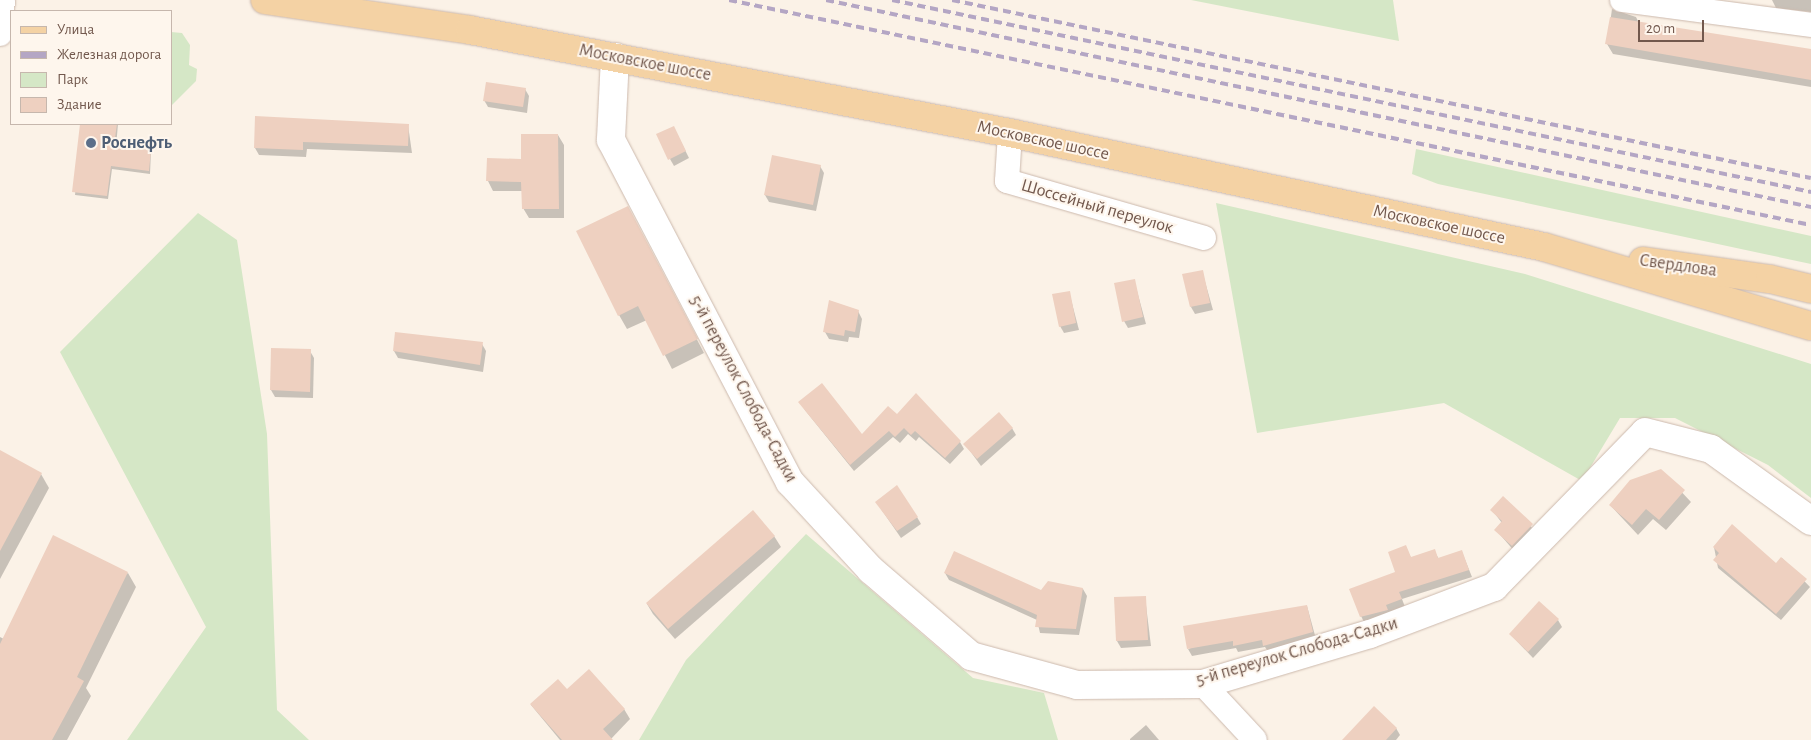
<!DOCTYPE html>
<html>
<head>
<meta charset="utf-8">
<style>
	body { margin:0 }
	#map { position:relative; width:1811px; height:740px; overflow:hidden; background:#fbf2e7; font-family:"Alegreya Sans",sans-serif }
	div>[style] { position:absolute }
	.green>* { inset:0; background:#d5e7c6 }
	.shadow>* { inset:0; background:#0003 }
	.building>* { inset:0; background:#eed0c0 }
	.roads { filter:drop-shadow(0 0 1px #ccb9ad) drop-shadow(0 0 1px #ccb9ad) }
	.minor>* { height:24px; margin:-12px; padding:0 12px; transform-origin:12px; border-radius:12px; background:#fff }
	.tertiary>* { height:28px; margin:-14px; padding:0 14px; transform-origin:14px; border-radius:14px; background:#fff }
	.primary>* { height:28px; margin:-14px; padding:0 14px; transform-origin:14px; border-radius:14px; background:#f4d2a4 }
	.rail>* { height:4px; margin-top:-2px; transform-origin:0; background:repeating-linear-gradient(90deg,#b4a6c4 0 8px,transparent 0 13px) }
	.dots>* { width:14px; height:14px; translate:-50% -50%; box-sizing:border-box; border:2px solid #fef6ed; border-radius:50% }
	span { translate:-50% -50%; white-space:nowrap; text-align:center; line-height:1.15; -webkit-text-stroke:4px #fef6ed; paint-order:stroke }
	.street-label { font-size:18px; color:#72584d }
	.service-label { font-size:18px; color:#4e5e75; font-weight:700 }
	.left { translate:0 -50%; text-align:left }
	.legend { position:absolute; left:10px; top:10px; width:162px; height:115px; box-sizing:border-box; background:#fef6ed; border:1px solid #c6b7ad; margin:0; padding:6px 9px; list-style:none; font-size:15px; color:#72584d }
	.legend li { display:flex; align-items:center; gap:10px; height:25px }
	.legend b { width:25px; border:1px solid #c6b7ad }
	.scale { position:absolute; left:1638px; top:20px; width:66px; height:22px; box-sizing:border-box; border:2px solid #72584d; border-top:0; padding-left:6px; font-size:15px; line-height:18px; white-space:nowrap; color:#72584d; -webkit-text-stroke:4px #fef6ed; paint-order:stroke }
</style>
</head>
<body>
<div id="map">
	<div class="green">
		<i style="clip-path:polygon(1191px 0,1393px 0,1399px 41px)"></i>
		<i style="clip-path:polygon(171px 32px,182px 33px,190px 45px,189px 65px,197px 69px,196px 81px,171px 106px)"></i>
		<i style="clip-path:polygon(1416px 149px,1811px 236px,1811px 264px,1438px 184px,1412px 174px)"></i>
		<i style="clip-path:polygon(1216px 203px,1525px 274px,1811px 364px,1811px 498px,1768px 465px,1675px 418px,1620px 418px,1582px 481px,1444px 403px,1257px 433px)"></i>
		<i style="clip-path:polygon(198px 213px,237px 240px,267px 434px,277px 710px,309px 740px,127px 740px,206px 627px,60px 352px)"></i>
		<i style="clip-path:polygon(806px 534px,973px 678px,1044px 693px,1058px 740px,639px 740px,686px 660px)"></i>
	</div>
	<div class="shadow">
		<i style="clip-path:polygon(1772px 0,1811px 0,1811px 12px,1776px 8px)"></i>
		<i style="clip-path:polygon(1612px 9px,1636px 17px,1639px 23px,1811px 52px,1811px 87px,1613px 54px,1607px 44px)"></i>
		<i style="clip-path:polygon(525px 89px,529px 96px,527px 113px,488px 107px,484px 100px)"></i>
		<i style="clip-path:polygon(82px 124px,118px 124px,116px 147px,151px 151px,150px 174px,112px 169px,108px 199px,75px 195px)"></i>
		<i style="clip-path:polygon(408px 125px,412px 153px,307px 149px,306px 157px,259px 155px,255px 148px)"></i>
		<i style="clip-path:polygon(677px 134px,689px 158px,674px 166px,670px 159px)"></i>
		<i style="clip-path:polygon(558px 135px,564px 145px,564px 218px,529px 218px,523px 208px,523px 191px,493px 191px,488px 181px)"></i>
		<i style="clip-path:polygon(820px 166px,824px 173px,816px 211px,769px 202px,765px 195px)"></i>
		<i style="clip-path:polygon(635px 221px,704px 353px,672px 369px,647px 320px,627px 329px,619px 315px)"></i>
		<i style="clip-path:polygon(1202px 271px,1213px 310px,1195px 314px,1191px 307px)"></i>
		<i style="clip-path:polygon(1134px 280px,1146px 324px,1128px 328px,1124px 321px)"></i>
		<i style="clip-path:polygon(1069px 292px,1079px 330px,1064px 333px,1060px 326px)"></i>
		<i style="clip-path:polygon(858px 311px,862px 319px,859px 338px,849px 337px,848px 342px,829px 339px,825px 332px)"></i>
		<i style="clip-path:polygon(482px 344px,486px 351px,483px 372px,398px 358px,394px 351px)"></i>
		<i style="clip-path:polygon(272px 350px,310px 351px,314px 358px,313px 398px,275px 397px,271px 390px)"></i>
		<i style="clip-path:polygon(804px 409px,862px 436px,897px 416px,960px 442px,964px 449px,950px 464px,919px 437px,916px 441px,908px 434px,900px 443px,893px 437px,854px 471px)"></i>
		<i style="clip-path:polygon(1012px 428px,1016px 435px,981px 466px,965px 444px)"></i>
		<i style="clip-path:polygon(0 452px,41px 474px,49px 488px,0 579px)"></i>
		<i style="clip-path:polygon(1661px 470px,1691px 502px,1666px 530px,1653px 519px,1638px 535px,1610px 505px)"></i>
		<i style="clip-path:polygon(1503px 498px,1536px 532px,1516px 553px,1496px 530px,1502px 523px,1492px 510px)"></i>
		<i style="clip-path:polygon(881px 509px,917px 517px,921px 524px,901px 538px)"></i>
		<i style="clip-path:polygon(774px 536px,781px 547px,675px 639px,653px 614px,647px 604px)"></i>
		<i style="clip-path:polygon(1406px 547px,1411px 558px,1434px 551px,1439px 559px,1462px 552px,1472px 577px,1402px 599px,1405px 607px,1365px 624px,1361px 616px,1397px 572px)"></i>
		<i style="clip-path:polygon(1714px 547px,1776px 564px,1782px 558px,1810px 587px,1781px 620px,1718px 568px)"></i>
		<i style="clip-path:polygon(128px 573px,136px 587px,86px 688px,91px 696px,67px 740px,0 740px,0 637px,4px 639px)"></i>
		<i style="clip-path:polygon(945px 573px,1042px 592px,1083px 589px,1087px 596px,1079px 635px,1040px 633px,1037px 620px,949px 580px)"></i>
		<i style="clip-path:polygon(1145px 597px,1151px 646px,1121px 648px,1117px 641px)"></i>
		<i style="clip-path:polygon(1307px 606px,1316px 639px,1269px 653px,1265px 647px,1238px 652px,1236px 648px,1192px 656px,1188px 649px)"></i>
		<i style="clip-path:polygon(1558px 620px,1562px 627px,1533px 658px,1510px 634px)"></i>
		<i style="clip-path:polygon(567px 691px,624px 709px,630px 719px,610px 740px,560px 740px,531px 705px)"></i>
		<i style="clip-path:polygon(1146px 725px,1159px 740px,1130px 740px,1130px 739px)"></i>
		<i style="clip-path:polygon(1396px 728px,1400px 735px,1396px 740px,1344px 740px)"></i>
	</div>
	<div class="building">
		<i style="clip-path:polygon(1610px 17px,1811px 49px,1811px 80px,1605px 44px)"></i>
		<i style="clip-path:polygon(486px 82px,526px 88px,523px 107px,483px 101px)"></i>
		<i style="clip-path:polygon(255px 116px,409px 124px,408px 146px,303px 142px,303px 150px,254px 148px)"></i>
		<i style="clip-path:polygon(80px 124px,117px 124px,114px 145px,151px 150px,149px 171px,111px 166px,107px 196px,72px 192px)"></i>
		<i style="clip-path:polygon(674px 126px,686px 151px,668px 160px,656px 134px)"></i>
		<i style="clip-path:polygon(521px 134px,558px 134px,559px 209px,522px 209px,521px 182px,486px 181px,487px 158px,521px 159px)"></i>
		<i style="clip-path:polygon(772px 155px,821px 165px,813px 205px,764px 195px)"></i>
		<i style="clip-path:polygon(628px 206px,698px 339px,663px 356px,638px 306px,618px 316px,576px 231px)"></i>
		<i style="clip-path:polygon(1203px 270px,1210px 303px,1190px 307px,1182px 274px)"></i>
		<i style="clip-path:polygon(1135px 279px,1143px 317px,1122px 322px,1114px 283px)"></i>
		<i style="clip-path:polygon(1070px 291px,1076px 323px,1059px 327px,1052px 294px)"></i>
		<i style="clip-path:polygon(829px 300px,859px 310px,855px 332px,845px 330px,844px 336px,823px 332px)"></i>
		<i style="clip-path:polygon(395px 332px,483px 342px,480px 365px,393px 351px)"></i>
		<i style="clip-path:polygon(271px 348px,311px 349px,310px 392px,270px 390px)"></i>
		<i style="clip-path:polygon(822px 383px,862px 434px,888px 406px,897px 414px,916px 393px,961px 441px,945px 458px,915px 431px,911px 435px,904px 428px,895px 437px,889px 431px,850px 465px,798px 402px)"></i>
		<i style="clip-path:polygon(999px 412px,1013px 428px,977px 459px,963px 444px)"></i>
		<i style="clip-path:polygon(0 450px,42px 473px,0 551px)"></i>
		<i style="clip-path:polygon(1661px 469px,1685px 490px,1659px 520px,1646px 509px,1632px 525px,1609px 505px,1630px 480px)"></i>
		<i style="clip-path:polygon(897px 485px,918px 517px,897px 531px,875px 502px)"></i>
		<i style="clip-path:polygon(1503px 496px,1533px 524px,1512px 546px,1494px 530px,1502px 521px,1490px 510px)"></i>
		<i style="clip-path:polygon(753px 510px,775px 536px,668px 629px,646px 603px)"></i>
		<i style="clip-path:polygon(1732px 524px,1776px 563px,1781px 557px,1807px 579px,1776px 614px,1713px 560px,1719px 553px,1713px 547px)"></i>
		<i style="clip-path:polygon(53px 535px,128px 572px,77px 677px,84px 681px,52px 740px,0 740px,0 644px)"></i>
		<i style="clip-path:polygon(1406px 545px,1411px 557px,1435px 549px,1438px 558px,1462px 550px,1469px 570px,1399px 592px,1402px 599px,1386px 605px,1388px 610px,1360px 617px,1349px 589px,1395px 572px,1388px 552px)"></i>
		<i style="clip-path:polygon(954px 551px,1041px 590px,1048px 581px,1083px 588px,1076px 629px,1035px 627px,1037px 615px,944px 573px)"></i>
		<i style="clip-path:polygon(1146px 596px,1148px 640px,1116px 641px,1114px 597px)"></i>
		<i style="clip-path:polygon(1539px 601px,1559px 619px,1528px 652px,1509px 634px)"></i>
		<i style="clip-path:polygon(1307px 605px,1313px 632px,1263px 646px,1262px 640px,1233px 646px,1233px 641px,1187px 649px,1183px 626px)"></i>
		<i style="clip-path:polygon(589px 669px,625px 709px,603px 729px,613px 740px,562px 740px,530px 704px,558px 679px,567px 689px)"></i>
		<i style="clip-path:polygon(1374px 706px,1397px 728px,1386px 740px,1342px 740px)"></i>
	</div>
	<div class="roads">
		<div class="minor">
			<i style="left:1622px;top:0;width:191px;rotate:7.5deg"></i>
			<i style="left:0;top:34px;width:34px;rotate:-85deg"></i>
			<i style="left:1010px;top:133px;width:48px;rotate:93.6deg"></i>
			<i style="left:1007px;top:181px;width:205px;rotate:16.1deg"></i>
			<i style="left:1203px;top:684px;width:76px;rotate:47.1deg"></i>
		</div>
		<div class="tertiary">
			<i style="left:615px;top:57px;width:83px;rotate:92.8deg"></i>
			<i style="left:611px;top:140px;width:386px;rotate:62.4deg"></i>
			<i style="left:790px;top:482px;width:120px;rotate:47.4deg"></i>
			<i style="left:871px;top:570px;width:132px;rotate:40.7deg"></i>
			<i style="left:971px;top:656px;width:110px;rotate:15.3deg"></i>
			<i style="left:1077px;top:685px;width:126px;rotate:-0.5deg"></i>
			<i style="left:1203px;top:684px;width:174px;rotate:-16.7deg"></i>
			<i style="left:1370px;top:634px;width:133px;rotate:-20.8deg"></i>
			<i style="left:1494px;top:587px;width:216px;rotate:-45.7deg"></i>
			<i style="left:1645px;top:432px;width:68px;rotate:14.4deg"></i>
			<i style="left:1711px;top:449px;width:123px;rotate:35.8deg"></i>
		</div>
		<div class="primary">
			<i style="left:265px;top:0;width:207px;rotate:8.3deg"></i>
			<i style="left:470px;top:30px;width:550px;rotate:10.8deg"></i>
			<i style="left:1010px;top:133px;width:546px;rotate:12.05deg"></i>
			<i style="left:1544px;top:247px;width:278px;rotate:16.5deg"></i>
			<i style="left:1643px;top:261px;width:128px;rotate:8.1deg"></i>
			<i style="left:1770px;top:279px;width:42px;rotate:13.7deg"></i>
		</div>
	</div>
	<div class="rail">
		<i style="left:729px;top:0;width:1105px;rotate:11.75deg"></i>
		<i style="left:826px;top:0;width:1007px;rotate:11.87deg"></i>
		<i style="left:892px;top:0;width:939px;rotate:11.8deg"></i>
		<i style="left:952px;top:0;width:877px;rotate:11.71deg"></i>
	</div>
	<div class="dots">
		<i style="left:91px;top:143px;background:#5c6f8a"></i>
	</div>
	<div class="street-label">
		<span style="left:645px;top:63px;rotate:11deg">Московское шоссе</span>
		<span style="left:1043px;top:141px;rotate:12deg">Московское шоссе</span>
		<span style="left:1097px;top:207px;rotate:16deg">Шоссейный переулок</span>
		<span style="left:1439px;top:225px;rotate:12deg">Московское шоссе</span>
		<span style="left:1678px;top:266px;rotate:8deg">Свердлова</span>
		<span style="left:743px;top:389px;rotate:62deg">5-й переулок Слобода-Садки</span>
		<span style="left:1297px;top:652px;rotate:-16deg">5-й переулок Слобода-Садки</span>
	</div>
	<div class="service-label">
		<span class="left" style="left:101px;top:143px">Роснефть</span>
	</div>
	<ul class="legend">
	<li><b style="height:6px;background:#f4d2a4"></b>Улица</li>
	<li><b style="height:6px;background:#b4a6c4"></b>Железная дорога</li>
	<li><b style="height:14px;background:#d5e7c6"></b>Парк</li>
	<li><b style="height:14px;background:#eed0c0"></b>Здание</li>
	</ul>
	<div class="scale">20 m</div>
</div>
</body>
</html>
